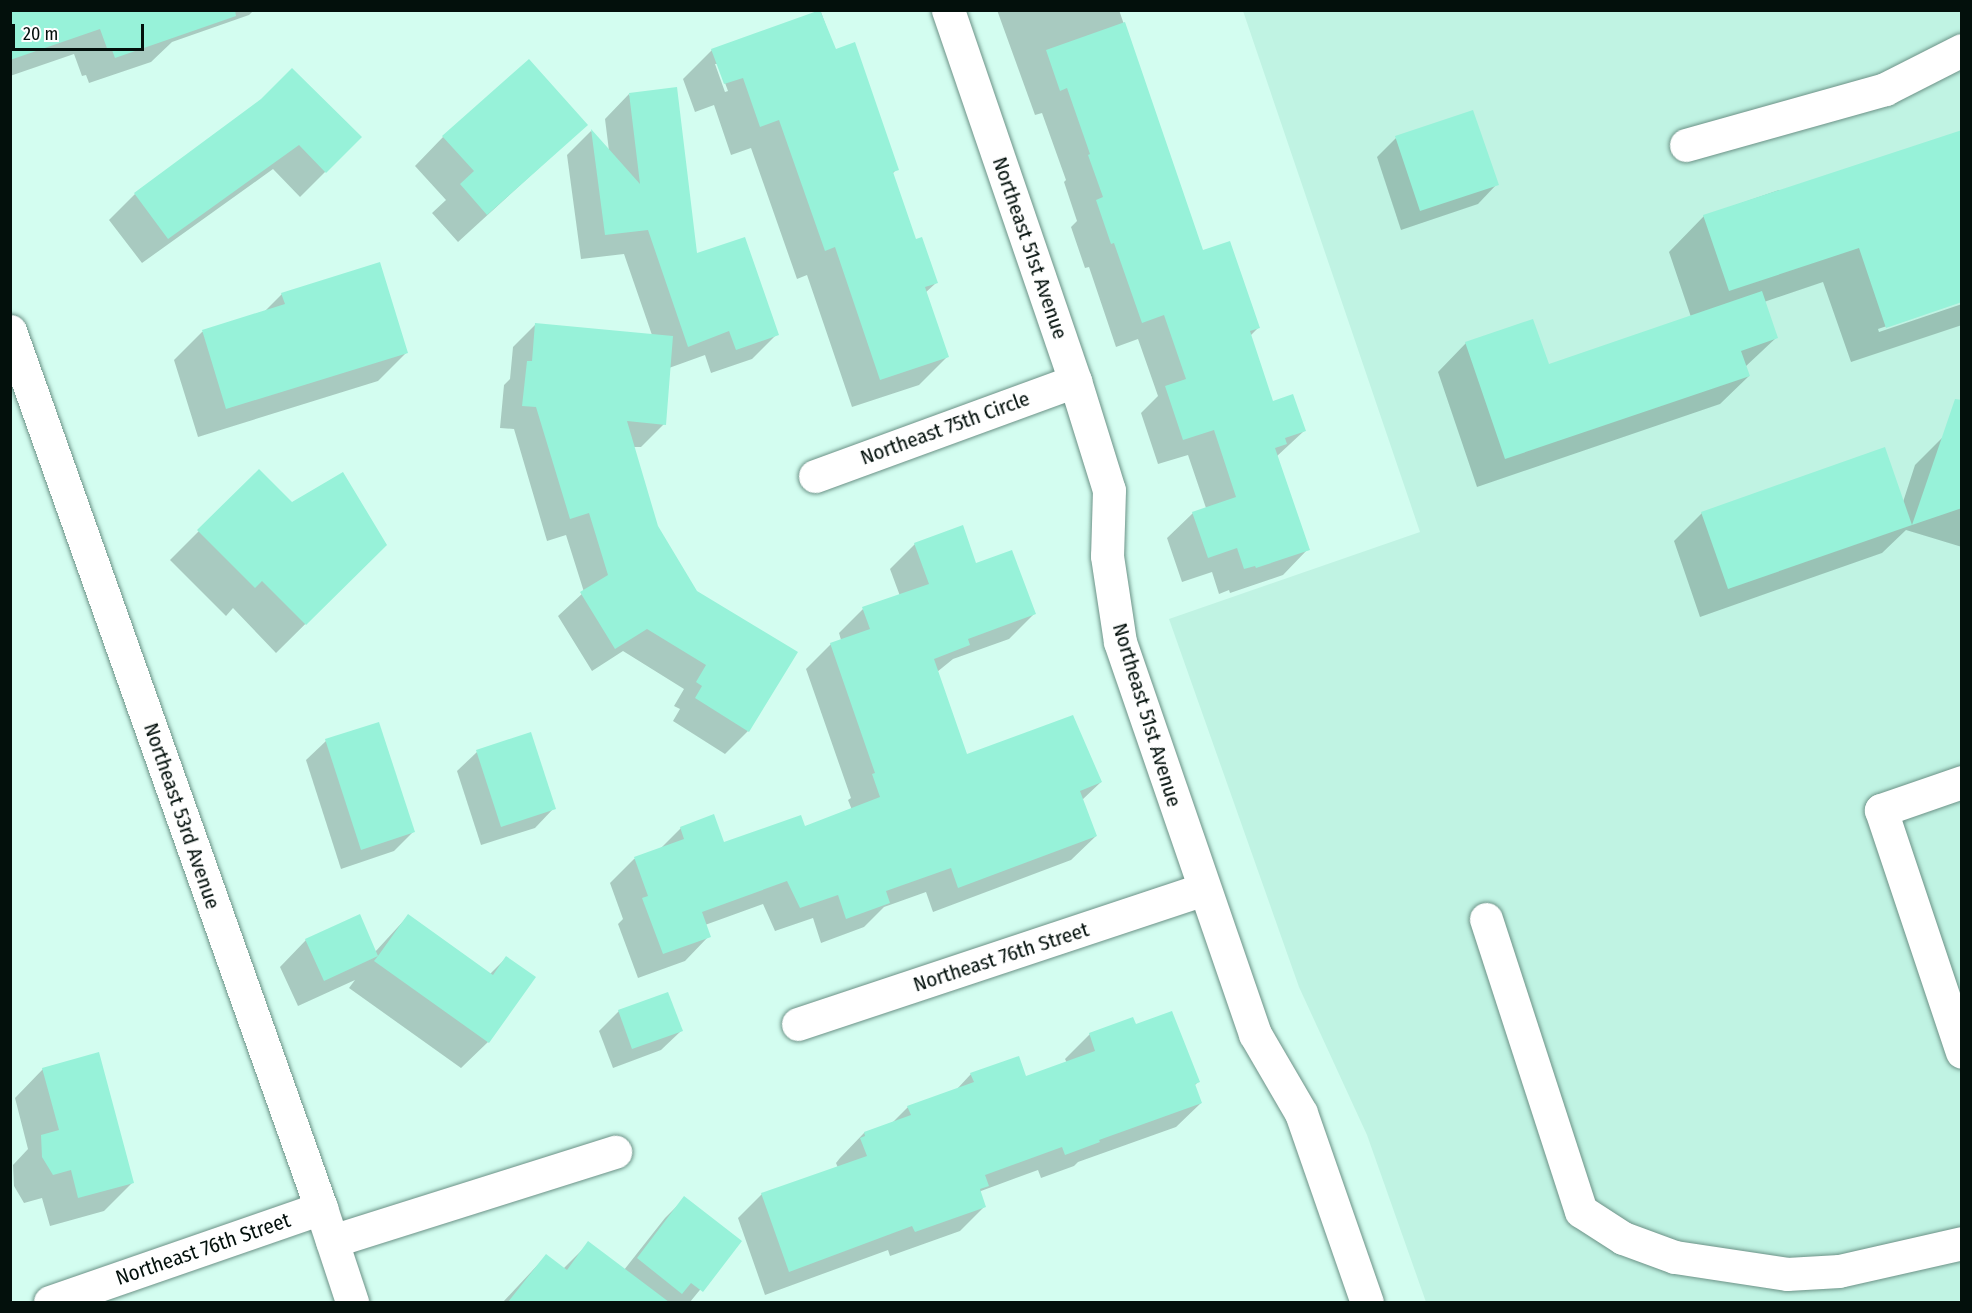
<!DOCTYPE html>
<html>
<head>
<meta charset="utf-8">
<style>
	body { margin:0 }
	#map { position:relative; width:1972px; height:1313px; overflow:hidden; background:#d3fdf0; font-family:"Fira Sans Condensed",sans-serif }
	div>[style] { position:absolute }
	.built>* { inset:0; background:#c0f3e3 }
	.shadow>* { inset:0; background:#0003 }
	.building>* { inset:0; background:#97f2d9 }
	.roads { filter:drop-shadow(0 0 2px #6c9287) drop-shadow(0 0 2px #6c9287) }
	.minor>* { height:33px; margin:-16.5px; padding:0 16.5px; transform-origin:16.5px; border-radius:16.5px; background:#fff }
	span { translate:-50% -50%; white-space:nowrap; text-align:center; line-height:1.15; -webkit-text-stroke:6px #fff; paint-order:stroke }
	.street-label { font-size:21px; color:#03100c }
	.frame { position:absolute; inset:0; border:12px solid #03100c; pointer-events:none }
	.scale { position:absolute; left:12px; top:24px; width:132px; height:27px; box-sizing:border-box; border:3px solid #03100c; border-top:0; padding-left:8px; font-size:18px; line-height:21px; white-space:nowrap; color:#03100c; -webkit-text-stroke:4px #fff; paint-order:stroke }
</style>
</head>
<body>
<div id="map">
	<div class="built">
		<i style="clip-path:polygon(1243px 11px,1961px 11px,1961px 1302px,1426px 1302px,1367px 1135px,1299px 987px,1169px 619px,1420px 532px)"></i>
	</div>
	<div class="shadow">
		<i style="clip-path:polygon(10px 10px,254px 10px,249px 15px,172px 42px,151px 62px,89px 83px,86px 75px,82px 76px,74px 54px,10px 76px)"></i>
		<i style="clip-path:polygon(997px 10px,1119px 10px,1203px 252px,1259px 327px,1250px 336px,1272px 402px,1304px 431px,1276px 457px,1308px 549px,1283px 575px,1230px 593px,1229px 590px,1219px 594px,1212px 572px,1182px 582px,1167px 538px,1193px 513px,1206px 508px,1188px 455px,1158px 464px,1141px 413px,1158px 396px,1138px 339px,1116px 347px,1089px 267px,1085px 268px,1071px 227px,1077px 221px,1064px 182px,1066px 180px,1042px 113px,1035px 115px)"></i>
		<i style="clip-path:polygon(evenodd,821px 12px,835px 51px,897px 169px,892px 174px,915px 241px,936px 283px,925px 293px,947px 357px,919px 385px,852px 407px,807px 275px,797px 279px,751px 148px,731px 155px,714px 105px,695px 112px,683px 79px,712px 50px,821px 12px,715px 64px,718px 64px,728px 91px,725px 92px,715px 64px)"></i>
		<i style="clip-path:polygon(629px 94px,696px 255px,777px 334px,752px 359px,711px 373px,705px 355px,669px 368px,664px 424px,641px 447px,633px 447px,657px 527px,748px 731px,725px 754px,673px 721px,680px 709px,674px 706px,684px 689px,623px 651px,592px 671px,558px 616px,584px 592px,566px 535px,547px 541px,514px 429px,500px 428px,504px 385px,510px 379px,513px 347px,536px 324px,652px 335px,624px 254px,581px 259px,567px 155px,591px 131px,609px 151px,605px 119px)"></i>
		<i style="clip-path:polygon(261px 101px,360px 137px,300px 197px,273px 169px,142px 263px,109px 220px,135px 194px)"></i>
		<i style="clip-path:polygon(586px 125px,458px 242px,432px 213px,446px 200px,415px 166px,443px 137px)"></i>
		<i style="clip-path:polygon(1396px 138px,1497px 184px,1478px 204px,1401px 230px,1377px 157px)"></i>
		<i style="clip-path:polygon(1779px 190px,1962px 301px,1878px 329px,1879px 332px,1962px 304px,1962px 325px,1851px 362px,1823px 282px,1764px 302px,1777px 337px,1745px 367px,1749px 376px,1720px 404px,1477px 487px,1438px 372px,1466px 343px,1548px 366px,1691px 317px,1669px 252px,1704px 216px)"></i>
		<i style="clip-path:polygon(282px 294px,406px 353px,378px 381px,198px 437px,174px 360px,202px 332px,264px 312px)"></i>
		<i style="clip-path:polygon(1962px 418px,1962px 547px,1906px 530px,1882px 553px,1700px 617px,1674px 541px,1702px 513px,1903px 502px,1915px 465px)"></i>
		<i style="clip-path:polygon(259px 471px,291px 504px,385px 545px,276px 653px,233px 608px,226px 616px,170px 560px)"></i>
		<i style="clip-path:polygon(915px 544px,975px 565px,1034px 614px,1009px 639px,953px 659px,937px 672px,966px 756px,1101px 782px,1082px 800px,1096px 836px,1071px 860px,933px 912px,926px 892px,884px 907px,864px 927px,821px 943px,813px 918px,775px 931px,763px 904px,705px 925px,709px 936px,685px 961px,638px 978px,618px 924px,623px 919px,610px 883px,634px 859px,659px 850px,681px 828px,723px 844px,804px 828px,852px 810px,848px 800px,851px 798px,806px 669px,831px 644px,841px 640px,839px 633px,863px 609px,900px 596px,890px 569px)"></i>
		<i style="clip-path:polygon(326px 741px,413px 832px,394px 851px,341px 869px,306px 760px)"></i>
		<i style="clip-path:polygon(477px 752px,554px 808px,535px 828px,481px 845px,457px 771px)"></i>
		<i style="clip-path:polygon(408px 916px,490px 974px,506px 958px,488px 1042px,461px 1068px,349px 988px,355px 980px,298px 1006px,280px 967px,306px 940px,375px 952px)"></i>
		<i style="clip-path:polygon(619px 1011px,681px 1031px,661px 1050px,613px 1068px,599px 1031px)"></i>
		<i style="clip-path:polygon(1135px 1026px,1198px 1082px,1194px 1086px,1201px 1103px,1176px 1127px,1078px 1162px,1074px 1166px,1041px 1178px,1038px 1170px,981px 1191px,980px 1193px,984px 1207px,960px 1231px,890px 1256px,888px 1250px,765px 1295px,738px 1218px,762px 1194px,838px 1168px,836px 1163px,840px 1158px,864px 1133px,892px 1123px,908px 1107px,956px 1090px,971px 1074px,1025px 1078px,1067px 1063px,1065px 1059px,1090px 1034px)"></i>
		<i style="clip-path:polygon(43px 1069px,133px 1182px,104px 1211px,50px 1226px,42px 1198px,24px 1203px,14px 1186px,13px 1165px,28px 1149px,15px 1098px)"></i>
		<i style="clip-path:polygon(685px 1198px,740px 1241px,690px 1302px,650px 1302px,642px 1296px,637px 1302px,503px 1302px,546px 1256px,563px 1269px,589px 1243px,624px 1270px,665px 1218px)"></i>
	</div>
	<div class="building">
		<i style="clip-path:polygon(10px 10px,235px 10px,236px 16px,115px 58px,112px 50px,108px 51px,100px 29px,10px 60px)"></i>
		<i style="clip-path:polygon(820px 10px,836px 49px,855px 42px,899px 170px,893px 172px,916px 239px,922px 237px,938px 283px,925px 287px,949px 357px,880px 380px,835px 247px,825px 251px,779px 120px,760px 127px,743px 78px,724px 84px,711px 49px)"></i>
		<i style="clip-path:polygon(1125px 22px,1203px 250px,1230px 241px,1260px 328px,1250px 331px,1273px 401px,1293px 394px,1306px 431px,1285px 438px,1287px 444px,1275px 448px,1310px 550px,1256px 568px,1255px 566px,1244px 569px,1237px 548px,1208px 558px,1192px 512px,1236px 497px,1214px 430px,1183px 440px,1165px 386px,1186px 379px,1164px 315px,1142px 323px,1114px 243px,1111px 244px,1096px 200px,1103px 197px,1088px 155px,1090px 154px,1067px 88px,1060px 91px,1046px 50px)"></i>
		<i style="clip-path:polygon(529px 59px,588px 125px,487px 215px,460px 184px,474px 171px,442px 136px)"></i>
		<i style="clip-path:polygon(292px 68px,362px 137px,326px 173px,299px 145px,168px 239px,134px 193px,261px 99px)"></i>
		<i style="clip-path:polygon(677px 87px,697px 253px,745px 237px,779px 335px,736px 350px,729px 331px,688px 347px,648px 230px,605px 235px,591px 129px,640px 184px,629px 93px)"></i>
		<i style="clip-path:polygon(1473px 110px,1499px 185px,1420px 211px,1395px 136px)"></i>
		<i style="clip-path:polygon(1962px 130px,1962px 302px,1886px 328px,1859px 248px,1729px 291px,1703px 215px)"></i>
		<i style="clip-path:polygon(380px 262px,408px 353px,226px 409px,202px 330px,285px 304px,281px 293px)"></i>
		<i style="clip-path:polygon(1762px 291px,1778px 338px,1741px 351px,1750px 376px,1505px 459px,1465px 342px,1533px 319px,1549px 364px)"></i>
		<i style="clip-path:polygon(535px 323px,673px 336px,666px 425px,627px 421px,658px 526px,697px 591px,798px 652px,749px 732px,695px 698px,702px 686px,696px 682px,706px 665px,647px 629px,615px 649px,580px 592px,608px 575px,589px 513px,570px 519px,536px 407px,522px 406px,527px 361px,532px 361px)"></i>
		<i style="clip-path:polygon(1955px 399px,1962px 400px,1962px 508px,1912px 525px)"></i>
		<i style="clip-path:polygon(1885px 447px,1912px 525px,1728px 589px,1701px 512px)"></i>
		<i style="clip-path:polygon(259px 469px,292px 502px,343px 472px,387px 545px,306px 625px,262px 581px,255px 588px,197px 530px)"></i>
		<i style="clip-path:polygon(963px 525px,976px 563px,1012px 550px,1036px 614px,968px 639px,970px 645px,934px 659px,967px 754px,1073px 715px,1102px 782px,1080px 791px,1097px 836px,958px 888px,951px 868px,886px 891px,890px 903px,846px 919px,838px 895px,800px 908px,787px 881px,702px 912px,711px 937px,663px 954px,642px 898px,648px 896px,634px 857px,684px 839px,680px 827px,714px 814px,724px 842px,801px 815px,805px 826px,880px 797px,872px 774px,875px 773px,830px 643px,870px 629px,862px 607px,929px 584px,914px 543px)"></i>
		<i style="clip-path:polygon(379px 722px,415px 832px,361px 850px,325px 739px)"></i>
		<i style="clip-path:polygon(531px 732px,556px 809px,501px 827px,476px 750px)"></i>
		<i style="clip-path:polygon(360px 914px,378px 956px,408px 914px,493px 975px,506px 956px,536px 977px,489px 1043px,374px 961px,378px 956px,324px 981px,305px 939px)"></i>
		<i style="clip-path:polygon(668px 992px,683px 1031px,632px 1049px,618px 1010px)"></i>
		<i style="clip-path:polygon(1172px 1011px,1200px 1082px,1195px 1084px,1202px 1103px,1099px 1140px,1100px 1142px,1065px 1155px,1062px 1147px,985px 1175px,989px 1186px,980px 1189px,986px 1207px,915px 1232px,912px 1226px,789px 1272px,761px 1193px,867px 1156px,860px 1138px,865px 1136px,864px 1132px,911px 1115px,907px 1106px,974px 1082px,970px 1073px,1019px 1056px,1026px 1076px,1095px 1051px,1089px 1033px,1133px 1017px,1136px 1024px)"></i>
		<i style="clip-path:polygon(99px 1052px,134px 1183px,78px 1198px,71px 1170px,53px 1175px,42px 1157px,41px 1135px,59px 1130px,42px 1068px)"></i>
		<i style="clip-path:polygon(684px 1196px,742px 1241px,703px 1292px,691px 1283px,682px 1294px,637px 1258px)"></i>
		<i style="clip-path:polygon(588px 1241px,669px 1302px,508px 1302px,546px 1254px,567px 1270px)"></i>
	</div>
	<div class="roads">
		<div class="minor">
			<i style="left:948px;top:10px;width:392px;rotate:71.1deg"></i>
			<i style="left:1075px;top:381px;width:114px;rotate:72.7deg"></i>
			<i style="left:1109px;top:490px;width:66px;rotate:91.7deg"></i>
			<i style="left:1107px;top:556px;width:87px;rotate:81.4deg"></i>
			<i style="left:1120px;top:642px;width:415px;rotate:71deg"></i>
			<i style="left:1255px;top:1034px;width:91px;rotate:59.8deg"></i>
			<i style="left:1301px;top:1113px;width:200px;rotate:70.8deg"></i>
			<i style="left:1686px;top:145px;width:207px;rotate:-15.7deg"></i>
			<i style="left:1885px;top:89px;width:86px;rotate:-26.9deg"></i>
			<i style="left:10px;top:331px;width:931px;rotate:70.47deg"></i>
			<i style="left:321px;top:1208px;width:99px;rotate:71.7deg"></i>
			<i style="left:815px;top:476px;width:277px;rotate:-20.1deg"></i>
			<i style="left:1962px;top:782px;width:86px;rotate:160.9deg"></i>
			<i style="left:1881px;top:810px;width:255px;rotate:71.5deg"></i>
			<i style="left:1486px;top:919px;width:307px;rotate:72deg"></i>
			<i style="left:1581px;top:1211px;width:50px;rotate:32.7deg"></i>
			<i style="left:1623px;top:1238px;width:55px;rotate:20.1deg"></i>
			<i style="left:1675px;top:1257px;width:113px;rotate:8.6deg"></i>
			<i style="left:1787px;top:1274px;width:52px;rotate:-3.3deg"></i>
			<i style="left:1839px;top:1271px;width:126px;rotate:-12.8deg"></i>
			<i style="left:798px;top:1024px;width:427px;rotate:-18.4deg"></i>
			<i style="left:332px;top:1241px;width:297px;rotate:-17.5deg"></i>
			<i style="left:50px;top:1302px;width:287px;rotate:-19.1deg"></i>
		</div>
	</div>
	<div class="street-label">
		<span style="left:1030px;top:248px;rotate:71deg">Northeast 51st Avenue</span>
		<span style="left:945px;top:428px;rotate:-20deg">Northeast 75th Circle</span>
		<span style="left:1147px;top:715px;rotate:73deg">Northeast 51st Avenue</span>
		<span style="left:182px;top:816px;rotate:71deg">Northeast 53rd Avenue</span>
		<span style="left:1001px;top:957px;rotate:-18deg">Northeast 76th Street</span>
		<span style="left:203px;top:1249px;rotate:-19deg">Northeast 76th Street</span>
	</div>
	<div class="frame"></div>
	<div class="scale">20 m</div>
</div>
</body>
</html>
